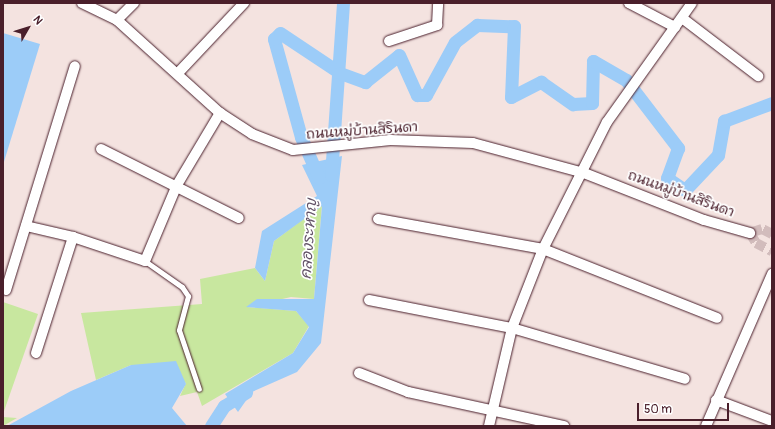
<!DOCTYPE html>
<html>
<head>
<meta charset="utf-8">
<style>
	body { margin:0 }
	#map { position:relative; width:775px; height:429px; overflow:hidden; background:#f4e3e0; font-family:Pangolin,"Playpen Sans Thai",sans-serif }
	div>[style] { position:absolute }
	.green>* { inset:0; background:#c8e79f }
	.water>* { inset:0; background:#9cccf8 }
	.canal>* { height:13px; margin:-6.5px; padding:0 6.5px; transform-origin:6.5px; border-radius:6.5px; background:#9cccf8 }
	.street-tunnel>* { height:10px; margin-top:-5px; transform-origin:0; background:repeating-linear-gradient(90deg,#d2bcbc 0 10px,transparent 0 15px) }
	.roads { filter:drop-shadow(0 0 1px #4a1f2b) drop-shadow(0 0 1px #4a1f2b) }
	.lane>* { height:5px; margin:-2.5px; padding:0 2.5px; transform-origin:2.5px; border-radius:2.5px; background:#fff }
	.street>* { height:10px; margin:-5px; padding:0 5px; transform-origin:5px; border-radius:5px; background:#fff }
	span { translate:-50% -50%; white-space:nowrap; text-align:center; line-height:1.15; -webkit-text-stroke:3.5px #fff; paint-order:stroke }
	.street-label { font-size:14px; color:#4a1f2b }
	.water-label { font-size:15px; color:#635368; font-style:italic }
	.frame { position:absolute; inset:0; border:4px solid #4a1f2b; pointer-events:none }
	.north { position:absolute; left:8px; top:8px; width:40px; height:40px; -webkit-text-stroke:3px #fff; paint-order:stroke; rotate:51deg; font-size:11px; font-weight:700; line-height:16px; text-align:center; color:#4a1f2b }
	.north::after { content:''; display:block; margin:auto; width:14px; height:18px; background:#4a1f2b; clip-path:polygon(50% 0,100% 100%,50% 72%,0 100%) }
	.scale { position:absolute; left:637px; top:403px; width:92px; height:18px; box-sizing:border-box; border:2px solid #4a1f2b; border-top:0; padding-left:5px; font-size:12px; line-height:14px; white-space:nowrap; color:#4a1f2b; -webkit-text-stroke:3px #fff; paint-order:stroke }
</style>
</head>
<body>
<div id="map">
	<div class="green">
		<i style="clip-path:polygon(322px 205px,314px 299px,291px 297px,247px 307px,296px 311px,309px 326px,293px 353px,202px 406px,197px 392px,180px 396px,186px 383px,131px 365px,96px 380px,81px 313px,202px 304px,200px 279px,255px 268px,265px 281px,274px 241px)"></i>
		<i style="clip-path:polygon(3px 302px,38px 314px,3px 414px)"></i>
		<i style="clip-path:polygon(3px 417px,17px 418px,3px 426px)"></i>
	</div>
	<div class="water">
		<i style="clip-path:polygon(3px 33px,40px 44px,3px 165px)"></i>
		<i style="clip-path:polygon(342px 156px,321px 343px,297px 372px,252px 392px,238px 412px,225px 394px,293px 353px,309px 327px,296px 311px,246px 307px,257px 299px,314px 299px,322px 206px,274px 241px,265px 281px,255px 268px,262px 231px,317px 196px,302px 165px)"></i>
		<i style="clip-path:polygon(176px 361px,186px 384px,172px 408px,187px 426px,7px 426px,71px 391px,131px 365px)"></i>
	</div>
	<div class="canal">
		<i style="left:331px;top:175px;width:172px;rotate:-86deg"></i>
		<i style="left:319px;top:178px;width:45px;rotate:-113.7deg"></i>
		<i style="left:301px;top:137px;width:102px;rotate:-105.4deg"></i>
		<i style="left:274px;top:39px;width:8px;rotate:-45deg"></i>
		<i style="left:280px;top:33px;width:72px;rotate:33.7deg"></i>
		<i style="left:340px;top:73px;width:27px;rotate:20deg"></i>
		<i style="left:365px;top:82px;width:43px;rotate:-38.5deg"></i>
		<i style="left:399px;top:55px;width:44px;rotate:65.8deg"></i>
		<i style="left:417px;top:95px;width:9px"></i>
		<i style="left:426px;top:95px;width:60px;rotate:-61.3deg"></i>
		<i style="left:455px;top:42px;width:28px;rotate:-38deg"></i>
		<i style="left:477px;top:25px;width:37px;rotate:2deg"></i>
		<i style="left:514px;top:26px;width:71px;rotate:92.4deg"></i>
		<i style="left:511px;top:97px;width:34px;rotate:-27deg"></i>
		<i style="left:541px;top:82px;width:39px;rotate:35deg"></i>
		<i style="left:573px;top:104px;width:19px;rotate:-3deg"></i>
		<i style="left:592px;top:103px;width:42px;rotate:-88.6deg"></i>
		<i style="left:593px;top:61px;width:38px;rotate:30deg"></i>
		<i style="left:626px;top:80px;width:86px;rotate:52.6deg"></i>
		<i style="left:678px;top:148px;width:32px;rotate:110deg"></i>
		<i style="left:667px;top:178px;width:22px;rotate:34deg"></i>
		<i style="left:685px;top:190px;width:48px;rotate:-46.7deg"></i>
		<i style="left:718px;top:155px;width:35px;rotate:-80deg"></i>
		<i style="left:724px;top:121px;width:51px;rotate:-20.6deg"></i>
		<i style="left:211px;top:426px;width:24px;rotate:-57deg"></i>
		<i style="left:224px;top:406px;width:26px;rotate:-32deg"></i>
	</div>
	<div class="street-tunnel">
		<i style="left:772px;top:234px;width:11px;rotate:-153deg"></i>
		<i style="left:762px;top:229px;width:13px;rotate:162deg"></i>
		<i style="left:750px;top:233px;width:12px;rotate:59deg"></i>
		<i style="left:756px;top:243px;width:18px;rotate:27deg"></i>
	</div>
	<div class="roads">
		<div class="lane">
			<i style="left:145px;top:261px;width:45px;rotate:35.1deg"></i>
			<i style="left:182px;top:287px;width:11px;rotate:56deg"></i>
			<i style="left:188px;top:296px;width:35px;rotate:105deg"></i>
			<i style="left:179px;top:330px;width:62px;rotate:71.3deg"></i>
		</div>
		<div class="street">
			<i style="left:82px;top:3px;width:39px;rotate:26deg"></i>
			<i style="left:117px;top:20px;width:139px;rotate:42.1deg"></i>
			<i style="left:220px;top:113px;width:38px;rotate:33deg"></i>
			<i style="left:252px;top:134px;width:44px;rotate:21.3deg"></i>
			<i style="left:293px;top:150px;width:98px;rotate:-5.9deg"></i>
			<i style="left:390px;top:140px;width:83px;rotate:2.1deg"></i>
			<i style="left:473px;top:143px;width:115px;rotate:15.1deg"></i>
			<i style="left:584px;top:173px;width:129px;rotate:21.4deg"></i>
			<i style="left:704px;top:220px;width:48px;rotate:15.8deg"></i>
			<i style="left:629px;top:3px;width:52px;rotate:27.6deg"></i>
			<i style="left:682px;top:18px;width:96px;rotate:37.3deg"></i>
			<i style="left:117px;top:20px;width:24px;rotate:-45deg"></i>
			<i style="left:389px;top:41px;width:51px;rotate:-18.4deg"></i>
			<i style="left:437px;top:25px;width:22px;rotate:-87deg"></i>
			<i style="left:179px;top:72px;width:95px;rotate:-46.7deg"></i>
			<i style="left:101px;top:149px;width:154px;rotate:26.6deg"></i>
			<i style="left:378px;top:219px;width:168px;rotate:10.3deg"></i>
			<i style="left:543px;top:249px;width:187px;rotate:21.6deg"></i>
			<i style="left:26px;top:226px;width:48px;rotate:13.2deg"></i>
			<i style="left:73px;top:237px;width:76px;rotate:18.4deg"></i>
			<i style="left:145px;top:261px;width:82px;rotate:-67.2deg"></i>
			<i style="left:177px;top:185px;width:84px;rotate:-59.2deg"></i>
			<i style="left:6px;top:290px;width:234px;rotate:-72.9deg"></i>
			<i style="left:369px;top:300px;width:146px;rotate:11.1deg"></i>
			<i style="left:512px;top:328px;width:180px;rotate:16.4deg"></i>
			<i style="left:36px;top:353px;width:122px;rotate:-72.3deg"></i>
			<i style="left:359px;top:373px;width:53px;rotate:21.2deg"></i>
			<i style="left:408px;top:392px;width:160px;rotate:12.3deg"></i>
			<i style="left:716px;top:400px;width:60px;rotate:20.6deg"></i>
			<i style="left:489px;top:426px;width:101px;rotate:-76.8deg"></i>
			<i style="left:512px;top:328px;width:85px;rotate:-68.6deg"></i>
			<i style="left:543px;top:249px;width:142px;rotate:-63.3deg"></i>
			<i style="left:607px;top:122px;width:146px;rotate:-54.5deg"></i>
			<i style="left:706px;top:426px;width:166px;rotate:-66.5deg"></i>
		</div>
	</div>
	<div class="street-label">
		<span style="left:362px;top:131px;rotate:-4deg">ถนนหมู่บ้านสิรินดา</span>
		<span style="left:681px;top:194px;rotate:20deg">ถนนหมู่บ้านสิรินดา</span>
	</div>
	<div class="water-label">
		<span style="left:309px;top:239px;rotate:-86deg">คลองระหาญ</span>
	</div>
	<div class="frame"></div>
	<div class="north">N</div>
	<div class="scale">50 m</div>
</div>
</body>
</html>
